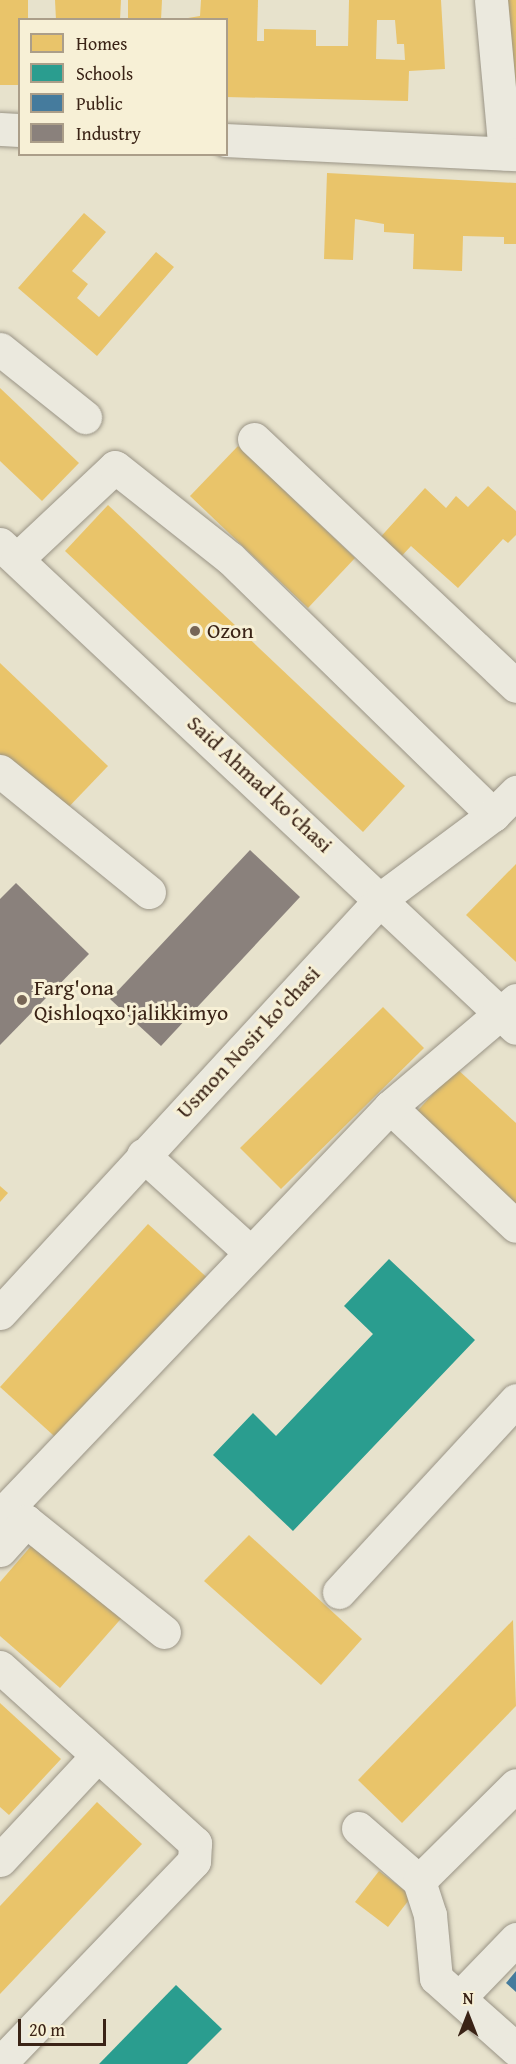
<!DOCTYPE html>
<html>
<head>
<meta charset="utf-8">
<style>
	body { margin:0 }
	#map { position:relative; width:516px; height:2064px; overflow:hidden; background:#e7e2cc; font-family:"Gentium Book Plus",serif }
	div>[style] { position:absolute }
	.homes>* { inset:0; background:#e9c46a }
	.schools>* { inset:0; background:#2a9d8f }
	.public>* { inset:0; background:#457b9d }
	.industry>* { inset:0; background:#8a817c }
	.roads { filter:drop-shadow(0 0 2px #9a9486) drop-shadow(0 0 2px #9a9486) }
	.minor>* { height:33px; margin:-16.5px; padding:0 16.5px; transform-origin:16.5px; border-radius:16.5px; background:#ebe9de }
	.dots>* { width:16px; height:16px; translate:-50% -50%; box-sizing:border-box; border:3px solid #f7f0d6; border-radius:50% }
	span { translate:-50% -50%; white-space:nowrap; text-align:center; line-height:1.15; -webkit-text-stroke:6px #f7f0d6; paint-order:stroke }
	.poi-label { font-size:22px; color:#3a2316 }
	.left { translate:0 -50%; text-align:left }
	.street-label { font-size:22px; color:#3a2316 }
	.legend { position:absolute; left:18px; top:18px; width:210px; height:138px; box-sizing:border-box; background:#f7f0d6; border:2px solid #ab9e89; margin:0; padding:8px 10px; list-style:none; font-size:18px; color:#3a2316 }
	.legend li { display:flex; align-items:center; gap:12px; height:30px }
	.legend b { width:30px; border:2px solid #ab9e89 }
	.north { position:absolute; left:438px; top:1986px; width:60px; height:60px; -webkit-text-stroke:4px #f7f0d6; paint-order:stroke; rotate:0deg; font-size:16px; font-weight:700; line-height:24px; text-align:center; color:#3a2316 }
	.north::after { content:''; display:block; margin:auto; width:21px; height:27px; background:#3a2316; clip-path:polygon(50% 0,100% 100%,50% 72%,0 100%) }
	.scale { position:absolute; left:18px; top:2019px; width:88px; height:27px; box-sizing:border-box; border:3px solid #3a2316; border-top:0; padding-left:8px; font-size:18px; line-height:21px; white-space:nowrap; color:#3a2316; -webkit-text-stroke:4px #f7f0d6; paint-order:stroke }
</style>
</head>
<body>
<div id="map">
	<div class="homes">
		<i style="clip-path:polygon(0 0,28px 0,28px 20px,20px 20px,20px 85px,0 85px)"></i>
		<i style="clip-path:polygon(55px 0,121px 0,120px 20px,56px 20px)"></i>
		<i style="clip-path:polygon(128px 0,162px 0,161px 20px,128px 20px)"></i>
		<i style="clip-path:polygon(evenodd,201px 0,258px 0,257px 41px,264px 41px,264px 29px,316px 30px,316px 46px,348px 46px,349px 0,441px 0,445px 69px,409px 71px,408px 101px,226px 97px,226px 20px,176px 20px,200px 16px,201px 0,377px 20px,395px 20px,397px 44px,404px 44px,405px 60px,376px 59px,377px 20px)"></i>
		<i style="clip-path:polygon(498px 0,516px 0,516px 112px)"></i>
		<i style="clip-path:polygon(327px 173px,516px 183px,516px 244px,504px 244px,504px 237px,463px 236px,462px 271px,413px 269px,414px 234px,384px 232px,384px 224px,355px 219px,353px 260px,324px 259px)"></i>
		<i style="clip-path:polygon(84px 213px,106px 232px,72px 271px,88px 284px,77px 298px,99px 317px,156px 252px,174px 267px,97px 356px,18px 288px)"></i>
		<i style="clip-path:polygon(0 388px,79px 463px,42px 501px,0 461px)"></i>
		<i style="clip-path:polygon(238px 446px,355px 558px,308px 608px,190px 496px)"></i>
		<i style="clip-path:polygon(488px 486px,516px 511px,516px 535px,508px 543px,503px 539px,458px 588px,411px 546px,397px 561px,376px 542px,425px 488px,446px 508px,456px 496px,468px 507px)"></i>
		<i style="clip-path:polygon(108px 505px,405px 786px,363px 832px,65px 551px)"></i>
		<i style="clip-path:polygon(0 663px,108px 766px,62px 814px,0 754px)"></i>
		<i style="clip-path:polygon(516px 864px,516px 962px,466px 915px)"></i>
		<i style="clip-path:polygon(383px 1007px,424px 1048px,281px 1189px,240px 1148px)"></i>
		<i style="clip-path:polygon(456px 1068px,516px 1123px,516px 1212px,412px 1117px)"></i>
		<i style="clip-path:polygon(0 1186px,8px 1193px,0 1202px)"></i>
		<i style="clip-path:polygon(148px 1224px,212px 1282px,64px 1445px,0 1387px)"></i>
		<i style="clip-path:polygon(249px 1535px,362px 1639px,321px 1685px,204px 1581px)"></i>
		<i style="clip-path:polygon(38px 1538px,126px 1613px,60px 1688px,0 1636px,0 1582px)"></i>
		<i style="clip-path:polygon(513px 1620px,516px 1706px,402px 1823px,358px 1780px)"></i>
		<i style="clip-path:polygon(0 1703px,61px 1759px,9px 1815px,0 1807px)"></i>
		<i style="clip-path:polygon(97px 1802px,142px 1844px,0 1994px,0 1906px)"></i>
		<i style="clip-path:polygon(379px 1871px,412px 1896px,388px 1927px,355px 1902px)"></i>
	</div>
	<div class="schools">
		<i style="clip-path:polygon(389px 1259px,475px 1340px,293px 1531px,213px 1455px,253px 1413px,276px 1436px,373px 1334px,344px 1306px)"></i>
		<i style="clip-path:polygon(176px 1985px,222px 2029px,187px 2064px,99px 2064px)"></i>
	</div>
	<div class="public">
		<i style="clip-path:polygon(516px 1971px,516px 1992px,506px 1983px)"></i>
	</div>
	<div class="industry">
		<i style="clip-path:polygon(250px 850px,300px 897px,161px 1046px,110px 999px)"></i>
		<i style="clip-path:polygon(16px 883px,89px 954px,0 1045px,0 899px)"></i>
	</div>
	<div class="roads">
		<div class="minor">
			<i style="left:491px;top:0;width:154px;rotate:84.8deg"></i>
			<i style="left:0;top:129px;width:20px;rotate:3deg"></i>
			<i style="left:226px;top:140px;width:290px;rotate:2.8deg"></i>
			<i style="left:0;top:349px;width:109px;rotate:38.7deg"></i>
			<i style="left:254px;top:439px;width:360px;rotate:43.3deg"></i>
			<i style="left:0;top:544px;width:707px;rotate:43.17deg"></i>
			<i style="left:17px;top:559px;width:134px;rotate:-43.2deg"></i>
			<i style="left:115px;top:467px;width:147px;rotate:38.4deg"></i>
			<i style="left:230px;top:558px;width:368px;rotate:44.3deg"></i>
			<i style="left:0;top:771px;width:192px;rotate:39.1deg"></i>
			<i style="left:516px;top:1000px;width:165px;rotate:139.7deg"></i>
			<i style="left:390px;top:1107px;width:173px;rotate:43.4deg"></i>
			<i style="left:143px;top:1155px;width:144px;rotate:42.2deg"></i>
			<i style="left:0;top:1313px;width:565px;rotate:-47.37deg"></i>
			<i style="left:383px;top:897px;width:137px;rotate:-36.7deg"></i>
			<i style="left:493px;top:815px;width:33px;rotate:-45deg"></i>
			<i style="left:0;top:1516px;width:565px;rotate:-46.36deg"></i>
			<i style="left:0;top:1516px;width:26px;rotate:11deg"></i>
			<i style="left:26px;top:1521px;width:177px;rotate:38.8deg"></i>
			<i style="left:0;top:1550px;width:39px;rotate:-48deg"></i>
			<i style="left:339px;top:1592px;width:261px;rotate:-47.3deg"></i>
			<i style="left:0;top:1667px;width:263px;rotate:42.1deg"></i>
			<i style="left:195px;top:1843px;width:18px;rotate:93deg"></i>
			<i style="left:194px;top:1861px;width:280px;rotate:133.8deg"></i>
			<i style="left:358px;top:1828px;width:81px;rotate:41deg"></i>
			<i style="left:419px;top:1881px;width:36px;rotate:72deg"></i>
			<i style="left:430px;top:1915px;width:63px;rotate:84.6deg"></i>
			<i style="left:436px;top:1978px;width:107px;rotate:41.6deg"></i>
			<i style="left:0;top:1860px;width:142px;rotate:-47deg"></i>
			<i style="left:419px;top:1881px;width:136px;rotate:-44.7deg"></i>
			<i style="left:459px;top:1998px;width:82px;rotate:-46deg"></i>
		</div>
	</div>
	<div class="dots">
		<i style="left:195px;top:631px;background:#776656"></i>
		<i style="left:22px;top:1000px;background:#776656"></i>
	</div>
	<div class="poi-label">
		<span class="left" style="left:207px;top:631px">Ozon</span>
		<span class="left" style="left:34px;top:1000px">Farg'ona<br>Qishloqxo'jalikkimyo</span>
	</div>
	<div class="street-label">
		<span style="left:260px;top:784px;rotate:43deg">Said Ahmad ko'chasi</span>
		<span style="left:248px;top:1042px;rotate:-47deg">Usmon Nosir ko'chasi</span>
	</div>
	<ul class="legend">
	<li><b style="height:16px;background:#e9c46a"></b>Homes</li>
	<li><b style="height:16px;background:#2a9d8f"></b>Schools</li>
	<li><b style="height:16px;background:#457b9d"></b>Public</li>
	<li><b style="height:16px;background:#8a817c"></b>Industry</li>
	</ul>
	<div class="north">N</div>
	<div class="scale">20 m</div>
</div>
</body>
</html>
